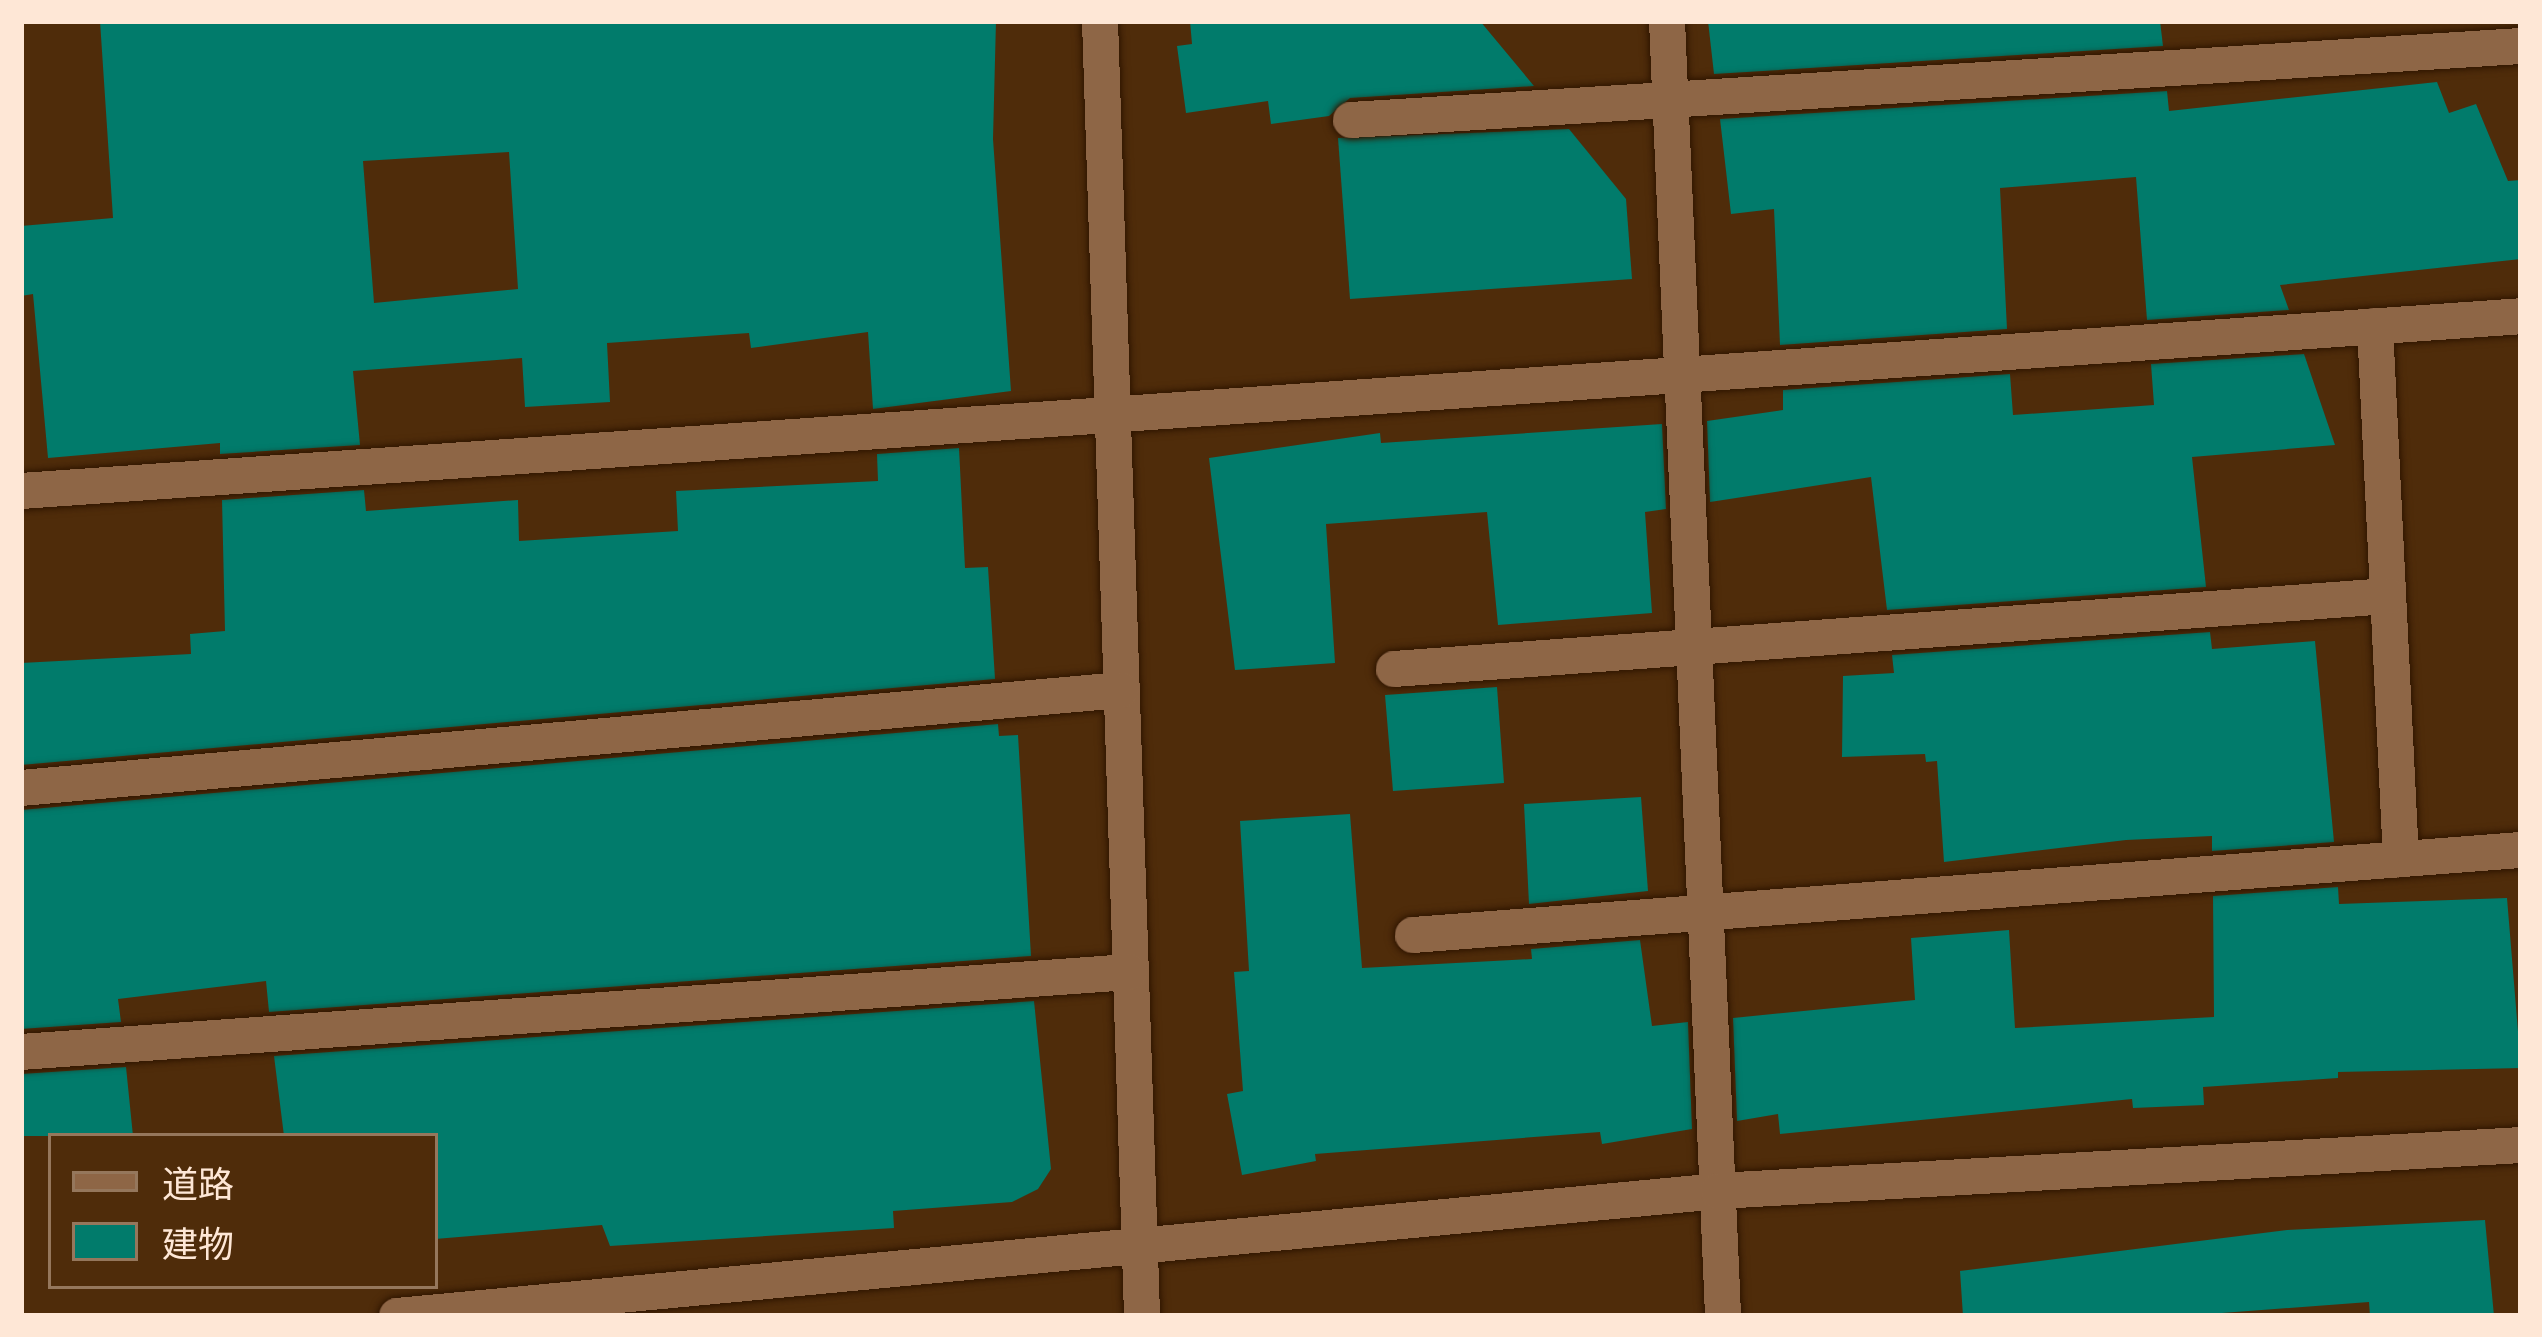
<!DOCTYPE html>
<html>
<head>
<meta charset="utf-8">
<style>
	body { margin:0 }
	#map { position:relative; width:2542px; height:1337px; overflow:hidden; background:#4f2c0a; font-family:Mulish,"Noto Sans JP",sans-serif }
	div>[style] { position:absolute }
	.building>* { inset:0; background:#017b6b }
	.roads { filter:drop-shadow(0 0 3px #301600) drop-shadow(0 0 3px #301600) }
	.minor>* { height:36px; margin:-18px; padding:0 18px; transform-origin:18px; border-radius:18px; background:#8e6646 }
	span { translate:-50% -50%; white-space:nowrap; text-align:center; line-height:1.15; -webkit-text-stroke:9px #4f2c0a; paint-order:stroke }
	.frame { position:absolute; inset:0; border:24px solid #fee7d6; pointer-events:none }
	.legend { position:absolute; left:48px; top:1133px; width:390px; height:156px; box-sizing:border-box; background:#4f2c0a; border:3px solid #95775c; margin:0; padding:15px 21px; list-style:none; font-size:36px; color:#fee7d6 }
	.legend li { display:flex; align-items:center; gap:24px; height:60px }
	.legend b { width:60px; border:3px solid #95775c }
</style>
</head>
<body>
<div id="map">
	<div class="building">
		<i style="clip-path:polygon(evenodd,100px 21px,996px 21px,993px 139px,1011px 391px,873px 409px,868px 332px,751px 348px,749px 333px,607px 343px,610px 402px,525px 407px,522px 358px,353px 371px,360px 445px,220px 454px,220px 443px,48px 458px,33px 294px,21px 296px,21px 226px,113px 218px,100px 21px,509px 152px,518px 289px,374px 303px,363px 161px,509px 152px)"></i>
		<i style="clip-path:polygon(1190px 21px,1480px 21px,1534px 86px,1350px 98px,1329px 116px,1271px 124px,1268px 101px,1186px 113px,1177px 46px,1192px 44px)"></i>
		<i style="clip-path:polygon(1708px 21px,2160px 21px,2163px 46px,1714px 74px)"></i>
		<i style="clip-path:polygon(2437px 82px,2449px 113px,2476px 104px,2508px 181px,2521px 180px,2521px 259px,2280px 285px,2289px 310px,2147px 320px,2136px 177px,2000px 188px,2007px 329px,1780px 345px,1774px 209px,1731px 214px,1720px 119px,2167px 91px,2169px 111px)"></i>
		<i style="clip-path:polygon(1569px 129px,1626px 199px,1632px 279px,1350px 299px,1338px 138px)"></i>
		<i style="clip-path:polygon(2304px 354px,2335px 445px,2192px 457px,2206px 587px,1887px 610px,1871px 477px,1710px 502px,1707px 421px,1783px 410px,1783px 390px,2010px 374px,2013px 415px,2154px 405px,2151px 364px)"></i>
		<i style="clip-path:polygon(1662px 424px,1666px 509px,1645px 512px,1652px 613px,1498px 625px,1487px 512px,1326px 524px,1335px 663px,1235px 670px,1209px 458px,1380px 433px,1381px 443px)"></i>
		<i style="clip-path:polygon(959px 448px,965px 568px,988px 567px,995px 679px,21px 765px,21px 663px,191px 654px,190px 634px,225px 631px,222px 500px,364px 490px,366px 511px,518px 500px,519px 541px,678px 531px,676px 491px,878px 481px,877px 454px)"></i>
		<i style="clip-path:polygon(2210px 632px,2212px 649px,2315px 641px,2334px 842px,2212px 851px,2212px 836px,2126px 840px,1944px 862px,1937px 761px,1926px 762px,1925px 754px,1842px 757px,1843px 676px,1894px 673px,1892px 655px)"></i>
		<i style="clip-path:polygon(1497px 687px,1504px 783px,1393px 791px,1385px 695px)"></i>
		<i style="clip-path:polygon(998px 724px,999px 736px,1018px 735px,1031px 956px,269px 1012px,266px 981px,118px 999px,121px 1022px,21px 1029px,21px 810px)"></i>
		<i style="clip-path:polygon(1641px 797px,1648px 891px,1529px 904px,1524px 804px)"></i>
		<i style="clip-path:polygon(1350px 814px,1362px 968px,1532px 959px,1531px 949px,1640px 940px,1652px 1026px,1688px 1022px,1692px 1129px,1602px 1144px,1600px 1132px,1315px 1154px,1316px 1161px,1242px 1175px,1227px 1094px,1243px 1091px,1234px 972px,1249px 971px,1240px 821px)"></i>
		<i style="clip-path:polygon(2338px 887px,2339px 904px,2507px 898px,2521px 1068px,2338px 1072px,2338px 1078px,2203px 1087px,2204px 1105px,2133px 1108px,2132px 1099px,1780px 1134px,1778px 1114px,1737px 1121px,1733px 1018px,1915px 1000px,1911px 938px,2009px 930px,2015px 1028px,2214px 1017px,2213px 896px)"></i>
		<i style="clip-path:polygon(1034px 1001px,1051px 1169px,1038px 1189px,1012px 1202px,893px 1211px,894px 1228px,610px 1246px,602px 1225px,435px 1239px,435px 1136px,284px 1136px,274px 1056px)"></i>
		<i style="clip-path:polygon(126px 1067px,133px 1136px,21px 1136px,21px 1074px)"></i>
		<i style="clip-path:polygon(2485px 1220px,2494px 1316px,2370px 1316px,2369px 1302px,2182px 1316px,1963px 1316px,1960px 1271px,2287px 1230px)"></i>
	</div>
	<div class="roads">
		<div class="minor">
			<i style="left:1100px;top:21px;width:1296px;rotate:88.14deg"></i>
			<i style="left:1667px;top:21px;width:1296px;rotate:87.52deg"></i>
			<i style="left:1351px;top:120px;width:1172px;rotate:-3.62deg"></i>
			<i style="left:2375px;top:326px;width:534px;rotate:87.21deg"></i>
			<i style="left:21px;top:491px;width:2506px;rotate:-4deg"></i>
			<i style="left:1394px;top:669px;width:996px;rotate:-4.2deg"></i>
			<i style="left:21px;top:788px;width:1104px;rotate:-5.09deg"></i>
			<i style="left:1413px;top:935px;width:1111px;rotate:-4.39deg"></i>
			<i style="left:21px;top:1052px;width:1111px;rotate:-4.13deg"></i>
			<i style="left:397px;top:1316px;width:1328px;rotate:-5.4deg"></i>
			<i style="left:1719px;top:1191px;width:803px;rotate:-3.28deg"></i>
		</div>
	</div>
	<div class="frame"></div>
	<ul class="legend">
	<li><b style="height:15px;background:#8e6646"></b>道路</li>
	<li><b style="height:33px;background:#017b6b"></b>建物</li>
	</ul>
</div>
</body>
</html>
